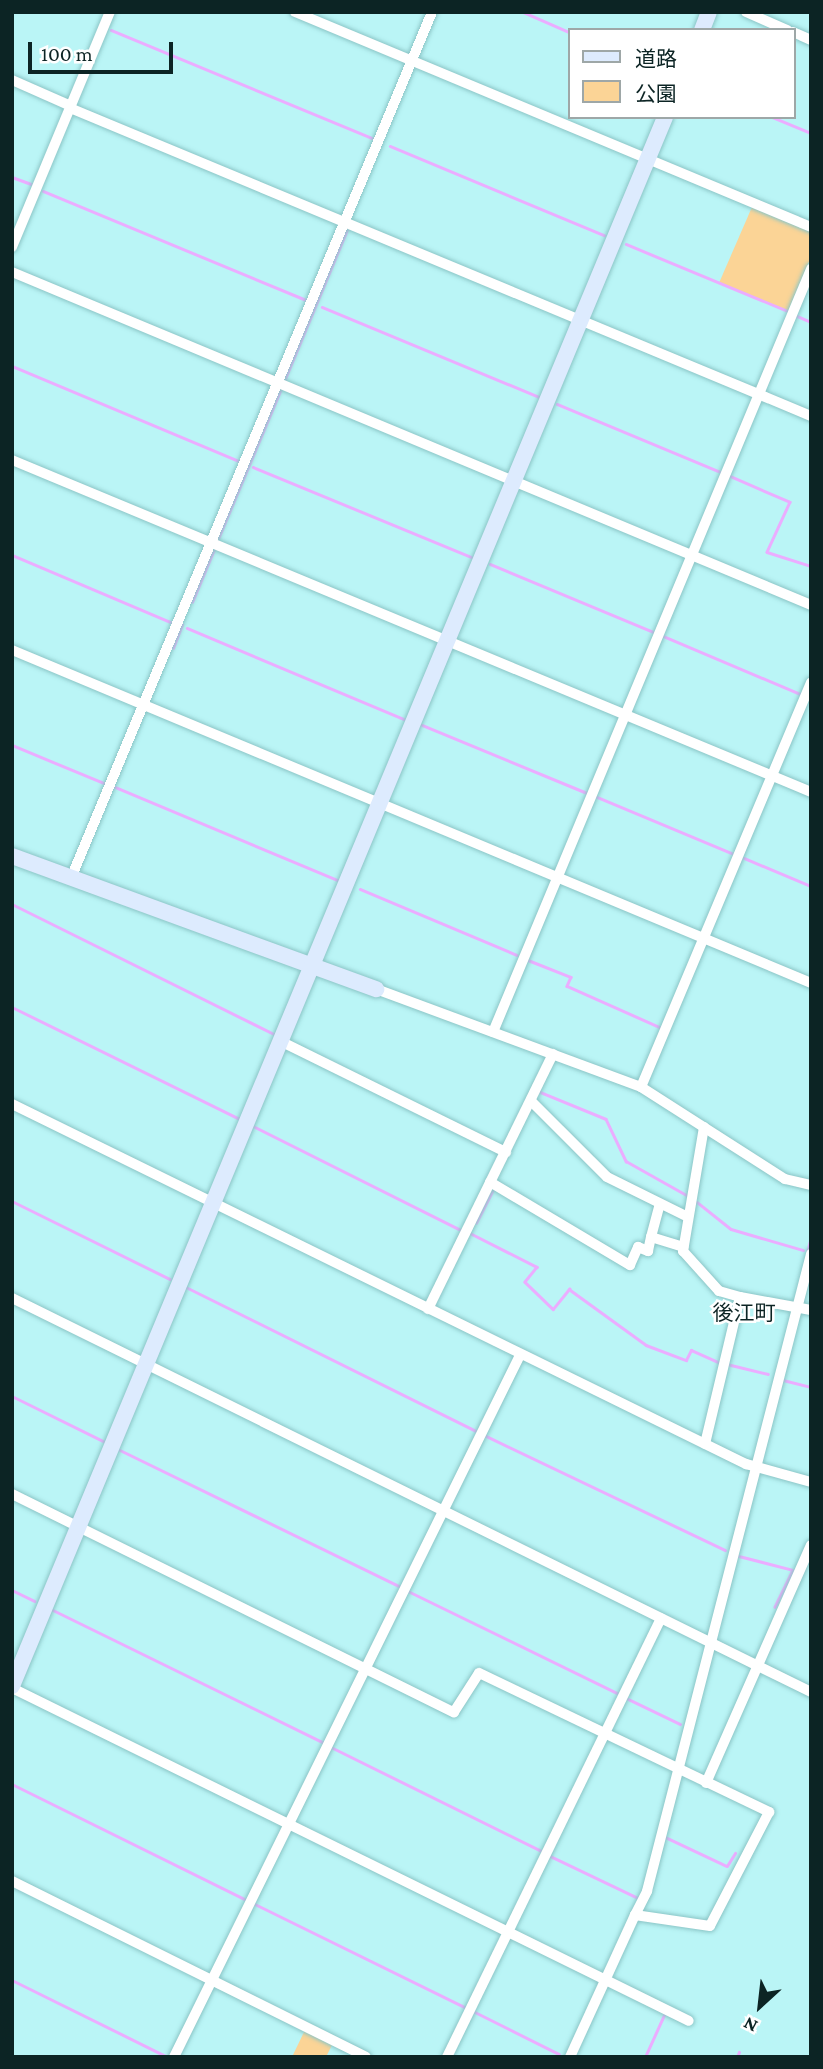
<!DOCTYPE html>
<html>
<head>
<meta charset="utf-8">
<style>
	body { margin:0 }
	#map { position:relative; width:823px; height:2069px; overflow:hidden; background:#baf5f6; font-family:"Crimson Pro","Noto Sans JP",serif }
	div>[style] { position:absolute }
	.green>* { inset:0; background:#fbd496 }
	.stream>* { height:2.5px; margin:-1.25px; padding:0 1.25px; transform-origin:1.25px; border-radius:1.25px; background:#ebadff }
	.roads { filter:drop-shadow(0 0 2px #8bc5c6) drop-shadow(0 0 2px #8bc5c6) }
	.street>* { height:10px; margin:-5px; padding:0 5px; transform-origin:5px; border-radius:5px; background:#fff }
	.secondary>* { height:16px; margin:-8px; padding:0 8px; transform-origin:8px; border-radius:8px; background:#ddebfe }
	span { translate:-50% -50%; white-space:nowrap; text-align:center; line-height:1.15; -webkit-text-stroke:5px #fff; paint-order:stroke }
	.quarter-label { font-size:21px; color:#0c2424 }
	.frame { position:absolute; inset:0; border:14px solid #0c2424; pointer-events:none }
	.legend { position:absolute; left:568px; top:28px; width:228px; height:91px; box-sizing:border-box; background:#fff; border:2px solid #9ea7a7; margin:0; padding:9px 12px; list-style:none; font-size:21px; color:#0c2424 }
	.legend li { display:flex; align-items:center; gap:14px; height:35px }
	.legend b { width:35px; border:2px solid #9ea7a7 }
	.north { position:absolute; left:725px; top:1971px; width:70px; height:70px; -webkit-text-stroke:5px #fff; paint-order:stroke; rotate:207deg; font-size:19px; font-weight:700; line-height:28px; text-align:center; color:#0c2424 }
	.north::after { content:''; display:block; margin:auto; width:24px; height:32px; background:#0c2424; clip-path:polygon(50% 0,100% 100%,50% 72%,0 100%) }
	.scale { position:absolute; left:28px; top:42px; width:145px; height:32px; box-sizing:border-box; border:4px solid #0c2424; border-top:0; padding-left:9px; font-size:21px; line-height:24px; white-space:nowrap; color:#0c2424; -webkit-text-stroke:5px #fff; paint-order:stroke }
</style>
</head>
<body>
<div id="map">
	<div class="green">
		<i style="clip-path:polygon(752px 207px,811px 232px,811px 257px,788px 311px,719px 283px)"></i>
		<i style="clip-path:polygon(305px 2030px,333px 2043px,326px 2057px,292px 2057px)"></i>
	</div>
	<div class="stream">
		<i style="left:523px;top:12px;width:50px;rotate:23.5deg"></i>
		<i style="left:111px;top:30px;width:285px;rotate:22.5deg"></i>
		<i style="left:772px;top:117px;width:42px;rotate:22.3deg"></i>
		<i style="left:390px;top:146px;width:232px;rotate:22.6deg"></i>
		<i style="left:12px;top:177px;width:20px;rotate:20deg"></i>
		<i style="left:43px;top:191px;width:287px;rotate:22.5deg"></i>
		<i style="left:626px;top:244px;width:175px;rotate:22.5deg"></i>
		<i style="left:322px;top:307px;width:235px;rotate:22.5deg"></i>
		<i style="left:797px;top:316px;width:15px;rotate:23deg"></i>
		<i style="left:12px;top:366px;width:249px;rotate:22.7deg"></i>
		<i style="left:284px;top:381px;width:167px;rotate:-67.4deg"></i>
		<i style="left:557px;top:404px;width:177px;rotate:22.6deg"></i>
		<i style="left:253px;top:467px;width:236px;rotate:22.4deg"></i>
		<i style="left:730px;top:476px;width:65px;rotate:23.4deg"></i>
		<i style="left:790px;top:502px;width:55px;rotate:114.7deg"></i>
		<i style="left:767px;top:552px;width:46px;rotate:17.7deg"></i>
		<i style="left:217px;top:541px;width:165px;rotate:-67.2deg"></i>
		<i style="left:12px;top:555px;width:175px;rotate:22.9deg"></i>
		<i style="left:490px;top:564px;width:177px;rotate:22.6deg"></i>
		<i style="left:192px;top:602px;width:60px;rotate:-67.3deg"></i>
		<i style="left:187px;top:628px;width:235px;rotate:22.8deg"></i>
		<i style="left:663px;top:636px;width:149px;rotate:22.9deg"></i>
		<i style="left:173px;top:648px;width:25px;rotate:-69deg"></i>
		<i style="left:810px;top:698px;width:1px"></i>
		<i style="left:422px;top:725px;width:178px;rotate:22.4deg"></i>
		<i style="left:12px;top:745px;width:102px;rotate:22.5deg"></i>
		<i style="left:115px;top:787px;width:241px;rotate:22.7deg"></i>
		<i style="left:597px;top:797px;width:148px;rotate:22.6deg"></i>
		<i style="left:744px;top:858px;width:73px;rotate:22.7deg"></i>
		<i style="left:360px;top:889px;width:170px;rotate:22.8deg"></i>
		<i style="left:12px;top:904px;width:292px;rotate:26.4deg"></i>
		<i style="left:528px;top:960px;width:46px;rotate:21.6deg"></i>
		<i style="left:571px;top:977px;width:10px;rotate:114deg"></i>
		<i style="left:567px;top:986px;width:104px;rotate:23.9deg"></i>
		<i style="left:12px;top:1007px;width:252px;rotate:26.2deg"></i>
		<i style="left:540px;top:1092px;width:71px;rotate:22.2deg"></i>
		<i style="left:606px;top:1119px;width:47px;rotate:64.5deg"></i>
		<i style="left:626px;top:1161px;width:71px;rotate:29.4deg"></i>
		<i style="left:253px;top:1126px;width:235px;rotate:26.6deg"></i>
		<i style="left:12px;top:1201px;width:176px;rotate:26.3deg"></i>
		<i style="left:697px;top:1202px;width:43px;rotate:38.5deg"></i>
		<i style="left:731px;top:1229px;width:75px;rotate:16.3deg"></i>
		<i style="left:476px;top:1223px;width:36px;rotate:-63deg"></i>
		<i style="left:470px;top:1233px;width:75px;rotate:26.9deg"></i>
		<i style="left:537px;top:1267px;width:19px;rotate:129deg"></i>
		<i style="left:525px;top:1282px;width:39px;rotate:44deg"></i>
		<i style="left:553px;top:1309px;width:26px;rotate:-51deg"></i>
		<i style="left:569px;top:1289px;width:95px;rotate:36deg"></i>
		<i style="left:646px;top:1345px;width:43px;rotate:20.6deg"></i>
		<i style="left:686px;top:1360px;width:11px;rotate:-63deg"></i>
		<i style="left:691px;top:1350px;width:32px;rotate:24deg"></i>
		<i style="left:807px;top:1253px;width:16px;rotate:-76deg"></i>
		<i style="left:186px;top:1287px;width:326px;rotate:26.4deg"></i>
		<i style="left:727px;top:1364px;width:42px;rotate:13.7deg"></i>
		<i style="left:783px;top:1380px;width:29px;rotate:14deg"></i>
		<i style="left:12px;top:1396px;width:102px;rotate:26.3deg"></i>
		<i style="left:484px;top:1435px;width:267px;rotate:25.5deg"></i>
		<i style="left:120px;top:1450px;width:313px;rotate:26deg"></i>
		<i style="left:739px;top:1556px;width:56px;rotate:14.5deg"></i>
		<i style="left:793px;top:1570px;width:41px;rotate:115.9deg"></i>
		<i style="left:12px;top:1590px;width:25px;rotate:26deg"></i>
		<i style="left:408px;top:1591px;width:237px;rotate:26deg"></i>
		<i style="left:53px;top:1610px;width:302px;rotate:26.1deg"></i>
		<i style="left:626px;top:1698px;width:60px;rotate:25.7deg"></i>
		<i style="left:331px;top:1747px;width:237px;rotate:26.3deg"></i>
		<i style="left:12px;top:1784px;width:262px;rotate:26.3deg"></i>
		<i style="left:665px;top:1837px;width:68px;rotate:25.1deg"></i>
		<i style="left:727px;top:1866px;width:15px;rotate:-58deg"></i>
		<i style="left:550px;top:1856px;width:98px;rotate:25.5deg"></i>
		<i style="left:255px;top:1904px;width:235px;rotate:26.2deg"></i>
		<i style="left:12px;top:1980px;width:174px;rotate:26.3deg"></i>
		<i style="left:473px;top:2011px;width:96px;rotate:26.6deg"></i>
		<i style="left:645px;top:2057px;width:48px;rotate:-65.6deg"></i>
		<i style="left:737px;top:2057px;width:5px;rotate:-68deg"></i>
	</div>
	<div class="roads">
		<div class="street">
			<i style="left:295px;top:12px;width:559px;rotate:22.62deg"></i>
			<i style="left:746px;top:12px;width:45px;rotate:23.7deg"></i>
			<i style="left:793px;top:32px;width:20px;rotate:24deg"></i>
			<i style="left:12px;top:80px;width:64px;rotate:23.8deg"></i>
			<i style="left:70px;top:108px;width:802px;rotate:22.57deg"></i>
			<i style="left:12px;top:247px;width:255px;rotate:-67.4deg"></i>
			<i style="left:12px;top:272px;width:866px;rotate:22.62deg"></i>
			<i style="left:12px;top:460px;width:865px;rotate:22.56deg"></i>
			<i style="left:12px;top:650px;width:866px;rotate:22.62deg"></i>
			<i style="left:71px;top:878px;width:938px;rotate:-67.37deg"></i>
			<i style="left:376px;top:989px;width:283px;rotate:20.3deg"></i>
			<i style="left:641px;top:1087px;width:171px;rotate:32.6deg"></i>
			<i style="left:785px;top:1179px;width:27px;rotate:13deg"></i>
			<i style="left:493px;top:1032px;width:827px;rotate:-67.37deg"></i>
			<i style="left:280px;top:1041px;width:252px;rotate:26.2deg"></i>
			<i style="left:641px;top:1087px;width:439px;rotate:-67.2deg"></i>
			<i style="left:531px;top:1101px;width:107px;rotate:45deg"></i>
			<i style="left:607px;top:1177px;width:90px;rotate:26.3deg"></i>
			<i style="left:12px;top:1104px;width:818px;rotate:26.13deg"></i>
			<i style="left:746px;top:1464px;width:67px;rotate:15.5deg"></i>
			<i style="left:704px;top:1127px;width:126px;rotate:99.6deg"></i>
			<i style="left:683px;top:1251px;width:54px;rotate:48deg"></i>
			<i style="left:719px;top:1291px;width:22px;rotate:16deg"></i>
			<i style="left:740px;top:1297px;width:151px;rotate:103.4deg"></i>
			<i style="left:490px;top:1182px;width:163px;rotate:30.7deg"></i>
			<i style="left:630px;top:1265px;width:20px;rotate:-66deg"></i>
			<i style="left:638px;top:1247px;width:11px;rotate:22deg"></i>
			<i style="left:648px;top:1251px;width:14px;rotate:-78deg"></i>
			<i style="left:651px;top:1237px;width:34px;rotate:17deg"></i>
			<i style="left:651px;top:1237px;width:34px;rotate:-75deg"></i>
			<i style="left:740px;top:1297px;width:72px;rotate:10.4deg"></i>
			<i style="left:12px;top:1298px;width:891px;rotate:26.25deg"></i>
			<i style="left:428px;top:1309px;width:284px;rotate:-63.9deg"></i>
			<i style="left:12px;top:1494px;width:493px;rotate:26.3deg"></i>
			<i style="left:454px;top:1712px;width:46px;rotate:-57.3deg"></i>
			<i style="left:479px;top:1673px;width:322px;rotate:25.6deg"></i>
			<i style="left:769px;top:1812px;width:128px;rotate:117.4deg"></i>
			<i style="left:710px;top:1926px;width:76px;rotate:-171.7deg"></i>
			<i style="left:635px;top:1915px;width:156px;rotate:114.6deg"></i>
			<i style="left:12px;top:1688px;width:754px;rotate:26.19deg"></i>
			<i style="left:706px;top:1783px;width:260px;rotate:-66.2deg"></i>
			<i style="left:12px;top:1881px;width:395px;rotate:26.4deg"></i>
			<i style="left:635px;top:1915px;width:27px;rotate:-63deg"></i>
			<i style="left:647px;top:1891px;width:658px;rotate:-75.56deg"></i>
			<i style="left:174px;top:2057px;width:783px;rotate:-63.76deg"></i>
			<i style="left:447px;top:2057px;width:488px;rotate:-64deg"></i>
		</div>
		<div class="secondary">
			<i style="left:702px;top:30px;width:19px;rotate:-69deg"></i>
			<i style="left:12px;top:856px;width:388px;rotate:20.1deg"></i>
			<i style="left:12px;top:1686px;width:1699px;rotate:-67.4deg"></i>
		</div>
	</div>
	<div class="quarter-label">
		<span style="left:744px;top:1313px">後江町</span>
	</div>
	<div class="frame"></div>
	<ul class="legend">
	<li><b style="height:9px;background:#ddebfe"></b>道路</li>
	<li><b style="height:19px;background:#fbd496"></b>公園</li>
	</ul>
	<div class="north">N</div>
	<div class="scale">100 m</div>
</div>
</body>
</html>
